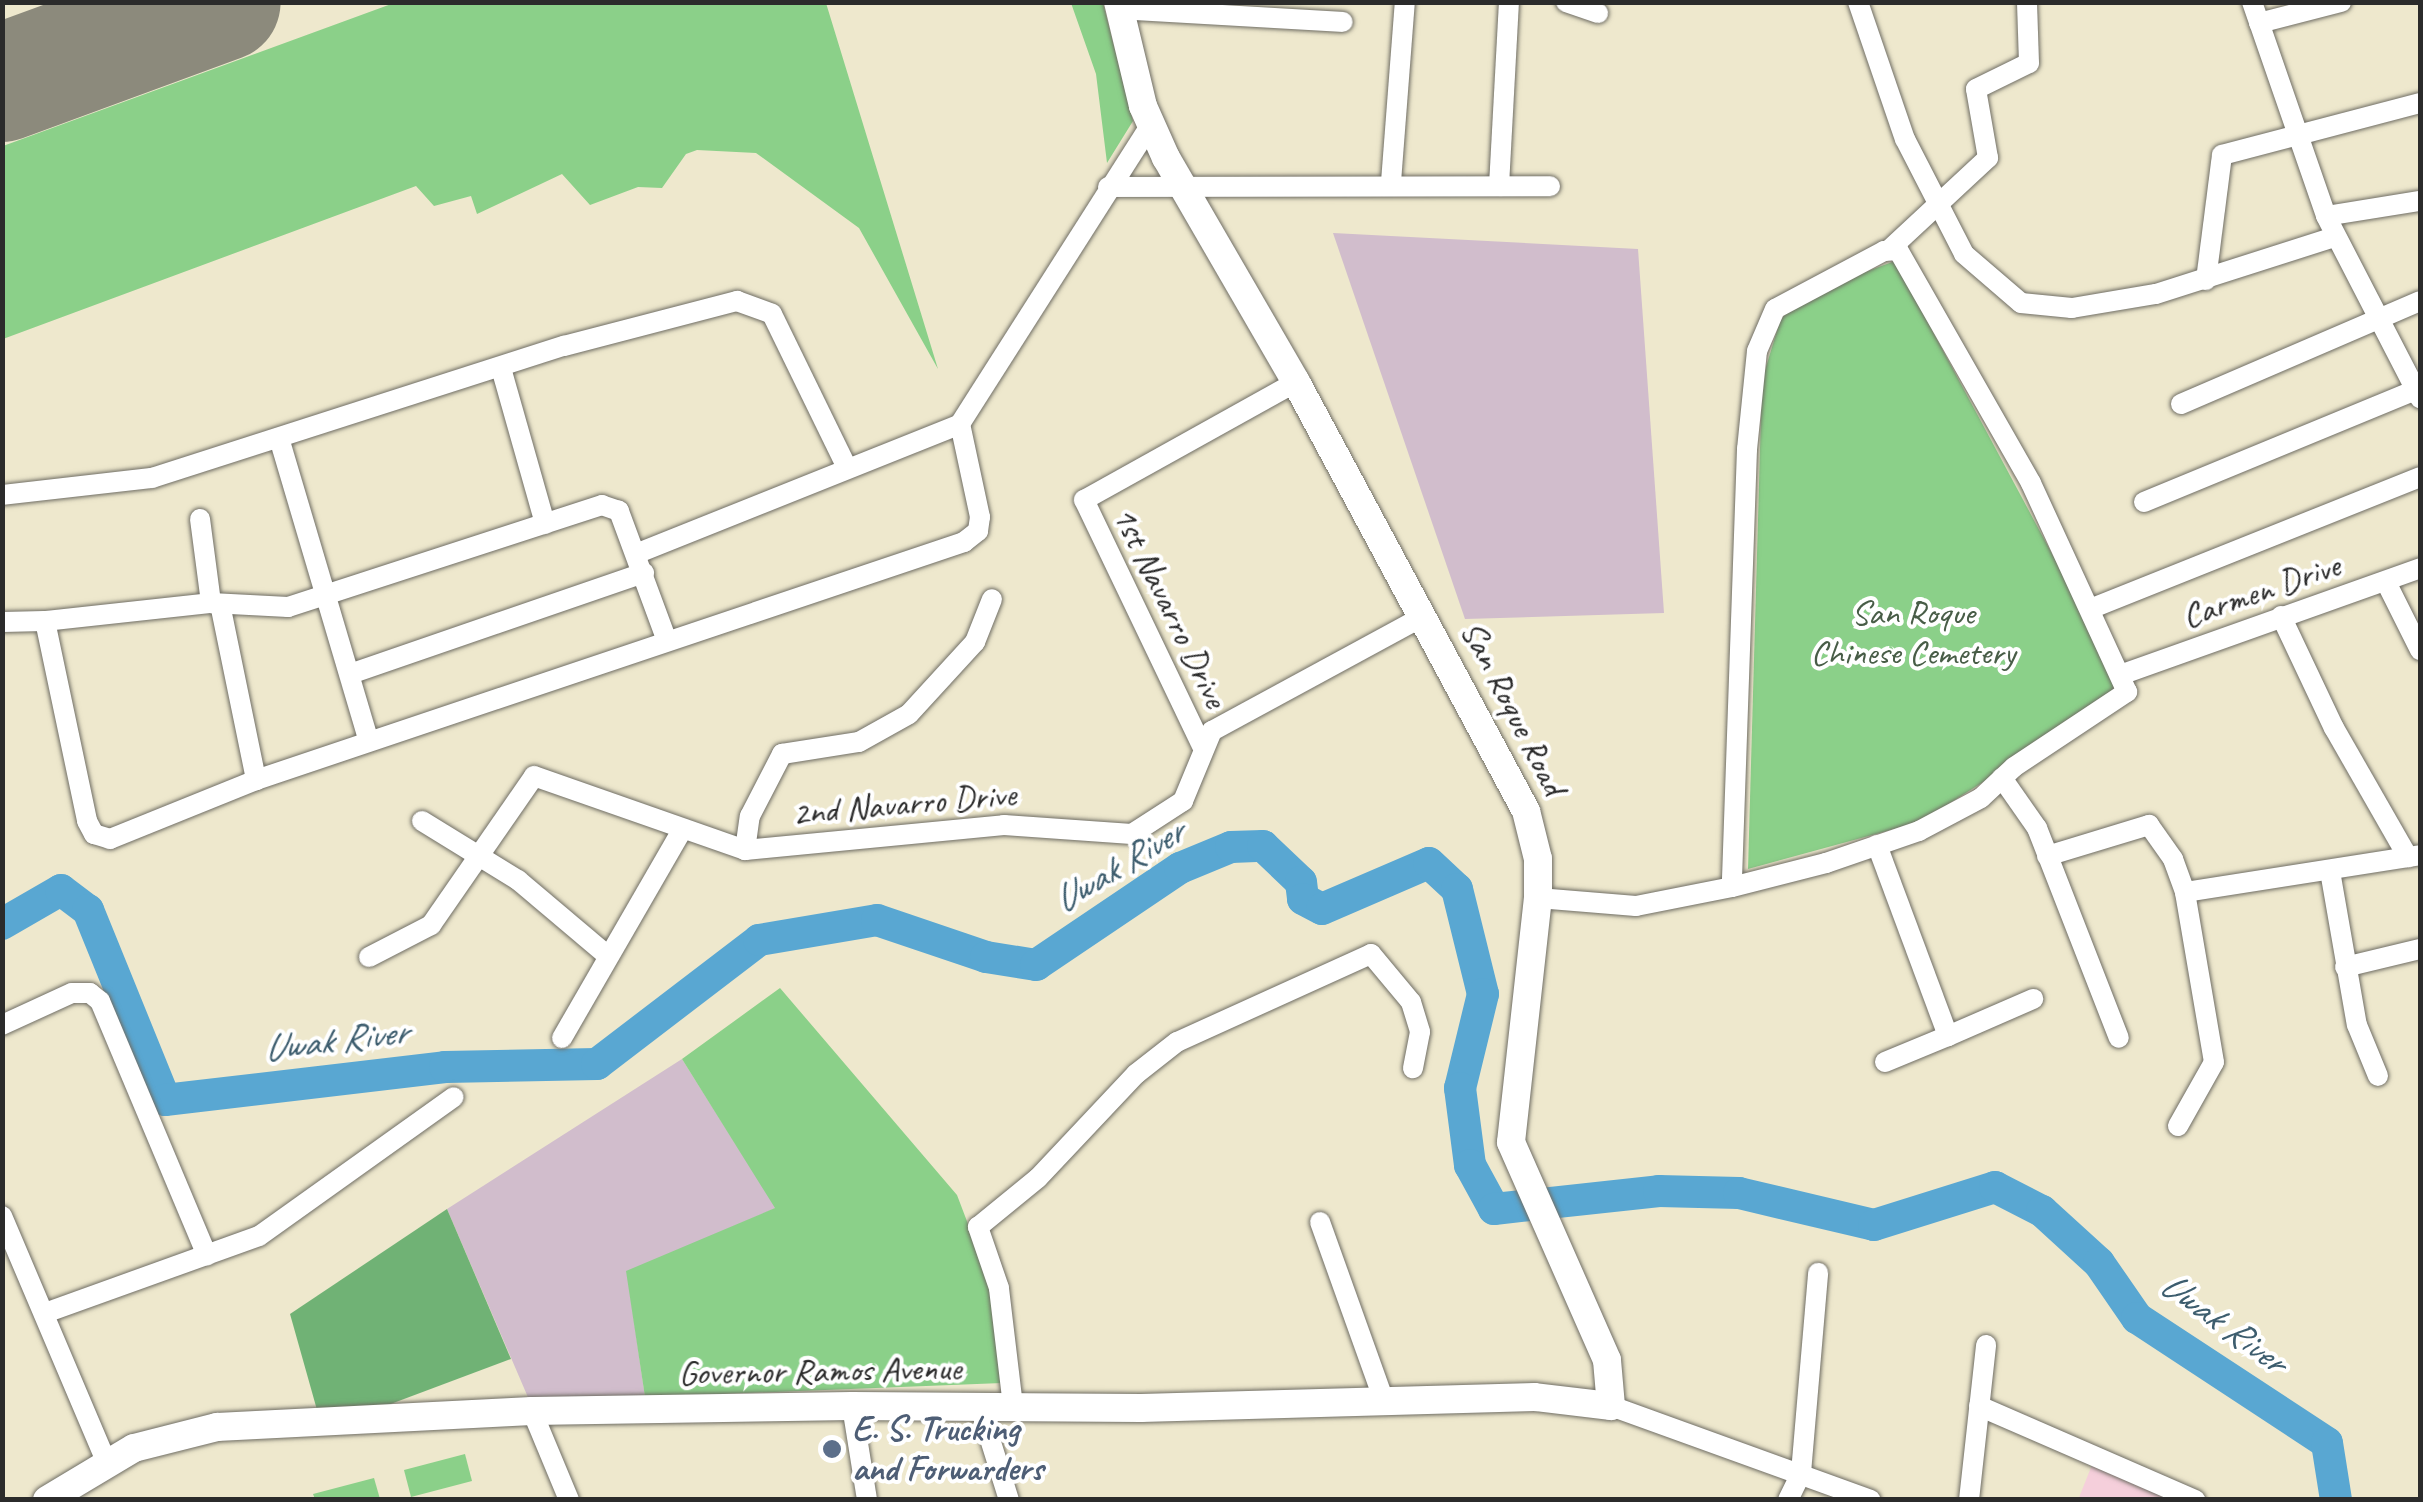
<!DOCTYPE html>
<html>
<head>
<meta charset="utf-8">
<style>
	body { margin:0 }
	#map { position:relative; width:2423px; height:1502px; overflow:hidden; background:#eee8cd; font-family:Caveat,sans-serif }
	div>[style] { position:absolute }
	.built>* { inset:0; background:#f5cfdb }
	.industrial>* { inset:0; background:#d1bdcc }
	.green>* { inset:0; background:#8bd089 }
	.forest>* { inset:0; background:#70b275 }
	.river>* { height:32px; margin:-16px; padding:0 16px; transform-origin:16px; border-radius:16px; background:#59a7d2 }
	.runway>* { height:118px; margin:-59px; padding:0 59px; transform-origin:59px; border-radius:59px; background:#8c8a7c }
	.roads { filter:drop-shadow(0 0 2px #6f6d64) drop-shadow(0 0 2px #6f6d64) }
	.minor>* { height:20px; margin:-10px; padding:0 10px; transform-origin:10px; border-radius:10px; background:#fff }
	.major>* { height:28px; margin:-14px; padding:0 14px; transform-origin:14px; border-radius:14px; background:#fff }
	.dots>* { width:28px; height:28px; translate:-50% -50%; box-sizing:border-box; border:5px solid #fff; border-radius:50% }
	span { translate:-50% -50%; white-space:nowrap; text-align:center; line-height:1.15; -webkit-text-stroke:8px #fff; paint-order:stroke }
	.street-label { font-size:35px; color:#2b2b2b }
	.park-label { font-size:35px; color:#485d47 }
	.service-label { font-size:35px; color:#4e5e75; font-weight:700 }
	.left { translate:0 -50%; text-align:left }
	.water-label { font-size:38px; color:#3d5d6e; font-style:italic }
	.frame { position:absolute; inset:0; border:5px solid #2b2b2b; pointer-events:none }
</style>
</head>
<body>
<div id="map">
	<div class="built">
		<i style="clip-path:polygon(2094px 1460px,2164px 1492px,2161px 1499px,2078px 1500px)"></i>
	</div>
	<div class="industrial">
		<i style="clip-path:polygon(1333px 233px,1638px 249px,1664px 613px,1465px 619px)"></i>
		<i style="clip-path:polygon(682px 1059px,776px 1208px,627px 1272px,645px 1397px,530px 1402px,447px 1209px)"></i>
	</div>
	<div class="green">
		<i style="clip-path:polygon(826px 3px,938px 369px,859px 228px,756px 153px,697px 150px,686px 154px,662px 188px,638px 187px,590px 205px,562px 174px,477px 214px,471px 196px,434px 206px,416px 186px,3px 339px,3px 146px,394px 3px)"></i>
		<i style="clip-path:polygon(1071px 3px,1103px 3px,1133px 121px,1107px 163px,1096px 74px)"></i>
		<i style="clip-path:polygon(1895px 261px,2072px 591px,2119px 696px,1920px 822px,1748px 869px,1762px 380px,1780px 321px,1800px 296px)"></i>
		<i style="clip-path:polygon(780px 988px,957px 1195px,992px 1287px,1002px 1383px,645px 1397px,626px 1271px,775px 1208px,682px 1059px)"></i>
		<i style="clip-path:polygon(465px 1454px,472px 1481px,411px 1497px,404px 1470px)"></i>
		<i style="clip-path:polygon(374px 1478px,380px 1499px,315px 1499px,313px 1494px)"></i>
	</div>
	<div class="forest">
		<i style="clip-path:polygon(447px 1209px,511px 1359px,380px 1408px,317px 1410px,290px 1314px)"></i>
	</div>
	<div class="river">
		<i style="left:2px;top:924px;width:68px;rotate:-30deg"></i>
		<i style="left:61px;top:890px;width:34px;rotate:37deg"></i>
		<i style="left:88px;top:910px;width:205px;rotate:67.9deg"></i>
		<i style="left:165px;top:1100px;width:282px;rotate:-6.7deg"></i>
		<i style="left:445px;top:1067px;width:152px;rotate:-1.1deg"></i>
		<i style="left:597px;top:1064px;width:204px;rotate:-37.4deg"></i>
		<i style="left:759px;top:940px;width:120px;rotate:-9.6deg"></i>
		<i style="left:877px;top:920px;width:115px;rotate:18.7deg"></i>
		<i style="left:986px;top:957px;width:51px;rotate:9.1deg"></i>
		<i style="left:1036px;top:965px;width:174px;rotate:-34deg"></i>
		<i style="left:1180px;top:868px;width:55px;rotate:-22.4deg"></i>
		<i style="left:1231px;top:847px;width:32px;rotate:-2deg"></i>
		<i style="left:1263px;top:846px;width:52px;rotate:43.5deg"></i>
		<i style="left:1301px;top:882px;width:17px;rotate:83deg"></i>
		<i style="left:1303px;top:899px;width:21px;rotate:28deg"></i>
		<i style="left:1322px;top:909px;width:116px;rotate:-23.3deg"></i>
		<i style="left:1429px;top:863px;width:38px;rotate:43deg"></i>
		<i style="left:1457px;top:889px;width:108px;rotate:76.1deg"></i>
		<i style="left:1483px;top:994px;width:97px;rotate:103.7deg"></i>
		<i style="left:1460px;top:1088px;width:78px;rotate:82.6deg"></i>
		<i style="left:1470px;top:1165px;width:50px;rotate:61.4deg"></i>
		<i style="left:1494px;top:1209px;width:166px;rotate:-6.2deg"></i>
		<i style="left:1659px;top:1191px;width:80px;rotate:1.4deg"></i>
		<i style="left:1739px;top:1193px;width:139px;rotate:13.3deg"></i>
		<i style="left:1874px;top:1225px;width:127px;rotate:-17.4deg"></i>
		<i style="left:1995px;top:1187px;width:53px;rotate:27.1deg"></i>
		<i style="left:2042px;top:1211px;width:77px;rotate:42.4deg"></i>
		<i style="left:2099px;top:1263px;width:67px;rotate:55.4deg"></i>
		<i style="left:2137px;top:1318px;width:227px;rotate:33.3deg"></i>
		<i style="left:2327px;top:1443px;width:58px;rotate:81deg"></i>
	</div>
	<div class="runway">
		<i style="left:2px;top:83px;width:234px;rotate:-20.2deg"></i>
	</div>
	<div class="roads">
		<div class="minor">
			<i style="left:1566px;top:2px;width:34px;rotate:19deg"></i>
			<i style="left:1858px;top:2px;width:145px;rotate:71.1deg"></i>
			<i style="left:1905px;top:139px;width:129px;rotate:62.8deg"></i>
			<i style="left:1964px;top:254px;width:75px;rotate:40.7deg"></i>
			<i style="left:2021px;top:303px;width:51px;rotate:5.6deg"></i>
			<i style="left:2072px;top:308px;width:85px;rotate:-9.5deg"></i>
			<i style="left:2156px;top:294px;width:188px;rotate:-17.7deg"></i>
			<i style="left:2252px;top:2px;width:226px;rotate:70.9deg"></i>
			<i style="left:2326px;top:216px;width:205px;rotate:62.7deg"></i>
			<i style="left:1119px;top:9px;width:224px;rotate:3.3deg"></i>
			<i style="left:2259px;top:23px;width:85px;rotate:-14.4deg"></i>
			<i style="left:1391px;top:182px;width:181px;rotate:-85.6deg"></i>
			<i style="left:1499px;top:186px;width:184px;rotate:-86.9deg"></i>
			<i style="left:1108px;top:187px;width:442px;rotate:-0.1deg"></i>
			<i style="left:2326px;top:216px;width:95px;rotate:-9.1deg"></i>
			<i style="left:1890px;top:249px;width:134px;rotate:-42.9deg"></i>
			<i style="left:1988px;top:158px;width:70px;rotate:-99.9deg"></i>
			<i style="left:1976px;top:89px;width:59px;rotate:-26.1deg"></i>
			<i style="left:2029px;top:63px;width:61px;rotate:-91.9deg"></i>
			<i style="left:2206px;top:280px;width:126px;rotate:-82.7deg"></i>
			<i style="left:2222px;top:155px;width:205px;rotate:-14.7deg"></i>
			<i style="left:501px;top:368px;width:162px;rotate:74.2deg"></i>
			<i style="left:2181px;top:404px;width:260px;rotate:-23.3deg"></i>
			<i style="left:279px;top:438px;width:316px;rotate:73.5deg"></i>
			<i style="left:2px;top:495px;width:151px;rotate:-6.5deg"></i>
			<i style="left:152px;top:478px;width:433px;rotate:-17.8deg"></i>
			<i style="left:564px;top:346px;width:179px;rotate:-14.6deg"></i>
			<i style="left:737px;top:301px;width:37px;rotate:20deg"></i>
			<i style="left:772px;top:314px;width:171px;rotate:64deg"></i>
			<i style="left:2144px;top:502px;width:299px;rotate:-22.4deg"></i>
			<i style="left:200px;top:519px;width:85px;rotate:82.5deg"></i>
			<i style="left:638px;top:553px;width:347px;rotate:-21.8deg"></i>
			<i style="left:960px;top:424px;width:356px;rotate:-57.5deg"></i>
			<i style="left:2386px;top:582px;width:76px;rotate:63.4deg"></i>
			<i style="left:220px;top:604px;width:180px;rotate:78.4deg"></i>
			<i style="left:2090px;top:609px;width:355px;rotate:-21.8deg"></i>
			<i style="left:2281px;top:616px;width:124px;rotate:64.7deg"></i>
			<i style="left:2334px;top:728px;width:149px;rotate:60.2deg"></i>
			<i style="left:2px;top:622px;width:43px;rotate:-1.3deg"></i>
			<i style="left:667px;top:641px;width:139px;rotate:-110.3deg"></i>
			<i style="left:619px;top:511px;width:18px;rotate:-161deg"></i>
			<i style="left:602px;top:505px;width:330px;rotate:162deg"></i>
			<i style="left:288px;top:607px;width:77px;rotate:-177deg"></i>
			<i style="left:211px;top:603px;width:167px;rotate:173.8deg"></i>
			<i style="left:45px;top:621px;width:204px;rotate:78.1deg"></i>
			<i style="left:87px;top:821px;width:15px;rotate:62deg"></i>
			<i style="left:94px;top:834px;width:17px;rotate:17deg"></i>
			<i style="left:110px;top:839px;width:157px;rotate:-22deg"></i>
			<i style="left:256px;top:780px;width:747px;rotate:-18.58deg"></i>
			<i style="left:964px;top:542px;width:18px;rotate:-38deg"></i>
			<i style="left:978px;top:531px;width:14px;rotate:-82deg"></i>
			<i style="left:980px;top:517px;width:95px;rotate:-102.1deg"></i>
			<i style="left:350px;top:674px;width:311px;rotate:-19deg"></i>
			<i style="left:2123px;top:674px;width:315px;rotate:-19.6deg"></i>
			<i style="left:1202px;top:746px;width:273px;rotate:-115.6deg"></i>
			<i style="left:1084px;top:500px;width:243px;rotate:-29.1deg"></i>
			<i style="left:2002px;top:778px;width:61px;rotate:55deg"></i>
			<i style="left:2037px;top:828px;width:225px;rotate:68.7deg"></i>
			<i style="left:422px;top:821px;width:113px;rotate:31.6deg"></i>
			<i style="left:518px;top:880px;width:118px;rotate:40.2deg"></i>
			<i style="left:1877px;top:845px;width:204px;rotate:69.6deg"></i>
			<i style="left:1948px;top:1036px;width:93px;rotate:-23.5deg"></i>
			<i style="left:745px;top:850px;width:34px;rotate:-82deg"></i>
			<i style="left:750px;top:816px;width:70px;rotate:-62.7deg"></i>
			<i style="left:782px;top:754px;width:78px;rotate:-8.9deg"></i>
			<i style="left:859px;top:742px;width:57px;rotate:-29.2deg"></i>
			<i style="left:909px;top:714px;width:98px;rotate:-47.5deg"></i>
			<i style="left:975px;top:642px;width:46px;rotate:-68.4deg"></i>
			<i style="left:2047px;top:856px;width:107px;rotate:-16.9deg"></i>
			<i style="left:2149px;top:825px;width:42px;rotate:54.8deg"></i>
			<i style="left:2173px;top:859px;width:35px;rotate:70deg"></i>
			<i style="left:2185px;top:892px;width:238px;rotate:-8.9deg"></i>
			<i style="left:2330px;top:871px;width:156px;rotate:80.1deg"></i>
			<i style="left:2357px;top:1025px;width:55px;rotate:67.6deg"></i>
			<i style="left:1538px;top:898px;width:98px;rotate:4.7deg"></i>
			<i style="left:1636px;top:906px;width:98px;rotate:-11.2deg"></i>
			<i style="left:1732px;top:887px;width:97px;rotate:-14.3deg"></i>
			<i style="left:1826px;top:863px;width:98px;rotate:-19deg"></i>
			<i style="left:1919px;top:831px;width:70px;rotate:-28deg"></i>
			<i style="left:1981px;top:798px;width:45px;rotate:-43.2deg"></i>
			<i style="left:2014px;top:767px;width:136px;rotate:-33.6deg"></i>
			<i style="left:2127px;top:692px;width:230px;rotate:-114.7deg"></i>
			<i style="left:2031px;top:483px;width:268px;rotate:-119.7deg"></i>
			<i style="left:1898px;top:250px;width:14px;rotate:176deg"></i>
			<i style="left:1884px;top:251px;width:123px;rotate:152deg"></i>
			<i style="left:1775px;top:309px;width:46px;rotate:113.2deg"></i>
			<i style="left:1757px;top:351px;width:99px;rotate:95.8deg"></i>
			<i style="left:1747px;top:449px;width:438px;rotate:92deg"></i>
			<i style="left:369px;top:957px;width:70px;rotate:-27.3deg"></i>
			<i style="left:431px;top:925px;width:181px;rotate:-55.3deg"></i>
			<i style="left:534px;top:776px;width:224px;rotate:19.3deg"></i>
			<i style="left:745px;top:850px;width:260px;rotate:-5.5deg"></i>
			<i style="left:1004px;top:825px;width:128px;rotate:4deg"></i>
			<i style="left:1132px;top:834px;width:61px;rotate:-32.9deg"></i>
			<i style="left:1183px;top:801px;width:76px;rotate:-67.5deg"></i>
			<i style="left:1212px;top:731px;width:241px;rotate:-28.5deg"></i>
			<i style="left:2345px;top:967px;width:77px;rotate:-13.5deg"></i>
			<i style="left:2px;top:1025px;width:77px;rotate:-24.6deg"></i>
			<i style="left:72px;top:993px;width:18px"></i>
			<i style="left:90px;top:993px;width:13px;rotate:39deg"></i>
			<i style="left:100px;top:1001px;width:276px;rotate:67.2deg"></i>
			<i style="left:562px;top:1038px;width:238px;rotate:-60deg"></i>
			<i style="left:1885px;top:1062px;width:68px;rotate:-22.4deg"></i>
			<i style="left:2178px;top:1126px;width:73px;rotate:-60.6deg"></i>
			<i style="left:2214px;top:1062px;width:172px;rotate:-99.7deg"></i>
			<i style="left:2px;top:1216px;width:266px;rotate:67deg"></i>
			<i style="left:1320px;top:1222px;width:190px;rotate:70.3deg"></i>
			<i style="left:45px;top:1313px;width:227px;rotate:-19.8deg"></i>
			<i style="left:259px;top:1236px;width:239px;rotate:-35.5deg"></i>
			<i style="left:852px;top:1406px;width:95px;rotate:80.9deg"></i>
			<i style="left:1013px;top:1406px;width:119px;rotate:-96.8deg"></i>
			<i style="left:999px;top:1288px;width:65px;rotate:-109deg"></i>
			<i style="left:978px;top:1227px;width:77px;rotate:-39.2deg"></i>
			<i style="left:1038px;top:1178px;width:143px;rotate:-46.7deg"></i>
			<i style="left:1136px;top:1074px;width:52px;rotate:-38deg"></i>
			<i style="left:1177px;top:1042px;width:213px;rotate:-24.4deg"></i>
			<i style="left:1371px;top:954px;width:62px;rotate:50.2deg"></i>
			<i style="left:1411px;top:1002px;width:31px;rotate:73deg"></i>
			<i style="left:1420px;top:1032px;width:37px;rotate:101deg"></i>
			<i style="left:1611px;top:1406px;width:276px;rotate:19.9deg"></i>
			<i style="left:1979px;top:1406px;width:236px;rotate:23.5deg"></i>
			<i style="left:980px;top:1407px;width:97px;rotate:72.7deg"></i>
			<i style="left:532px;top:1411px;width:96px;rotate:67.4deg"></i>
			<i style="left:1788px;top:1500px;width:30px;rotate:-64deg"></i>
			<i style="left:1801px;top:1473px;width:201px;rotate:-85.1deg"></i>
			<i style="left:1969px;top:1500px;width:156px;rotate:-83.7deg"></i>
		</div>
		<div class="major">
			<i style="left:47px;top:1500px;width:101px;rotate:-30.9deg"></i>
			<i style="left:134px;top:1448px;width:86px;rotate:-14.2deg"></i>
			<i style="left:217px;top:1427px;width:315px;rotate:-2.9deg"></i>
			<i style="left:532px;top:1411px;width:320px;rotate:-0.9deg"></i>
			<i style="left:852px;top:1406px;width:289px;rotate:0.4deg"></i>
			<i style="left:1141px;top:1408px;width:394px;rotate:-1.6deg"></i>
			<i style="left:1535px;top:1397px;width:77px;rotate:6.8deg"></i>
			<i style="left:1611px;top:1406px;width:46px;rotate:-95deg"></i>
			<i style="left:1607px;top:1360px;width:238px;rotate:-113.8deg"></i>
			<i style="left:1511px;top:1142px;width:245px;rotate:-83.7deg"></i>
			<i style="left:1538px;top:898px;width:39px;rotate:-90deg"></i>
			<i style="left:1538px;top:859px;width:49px;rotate:-104deg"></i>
			<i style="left:1526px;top:811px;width:487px;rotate:-118.2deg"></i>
			<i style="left:1296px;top:382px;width:259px;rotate:-120.1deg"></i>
			<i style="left:1166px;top:158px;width:57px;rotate:-113.9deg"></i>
			<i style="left:1143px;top:106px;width:107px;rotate:-103.5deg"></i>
		</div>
	</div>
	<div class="dots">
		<i style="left:832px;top:1449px;background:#5c6f8a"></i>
	</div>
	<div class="street-label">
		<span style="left:2261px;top:591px;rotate:-19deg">Carmen Drive</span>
		<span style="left:1170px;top:607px;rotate:64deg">1st Navarro Drive</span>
		<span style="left:1513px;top:708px;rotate:63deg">San Roque Road</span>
		<span style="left:904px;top:804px;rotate:-5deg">2nd Navarro Drive</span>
		<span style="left:820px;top:1371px;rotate:-1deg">Governor Ramos Avenue</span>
	</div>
	<div class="park-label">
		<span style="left:1913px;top:633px">San Roque<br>Chinese Cemetery</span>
	</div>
	<div class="service-label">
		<span class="left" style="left:852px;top:1449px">E. S. Trucking<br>and Forwarders</span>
	</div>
	<div class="water-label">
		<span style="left:1118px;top:866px;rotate:-31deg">Uwak River</span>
		<span style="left:335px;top:1040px;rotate:-7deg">Uwak River</span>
		<span style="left:2223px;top:1322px;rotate:36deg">Uwak River</span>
	</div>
	<div class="frame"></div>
</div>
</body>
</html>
